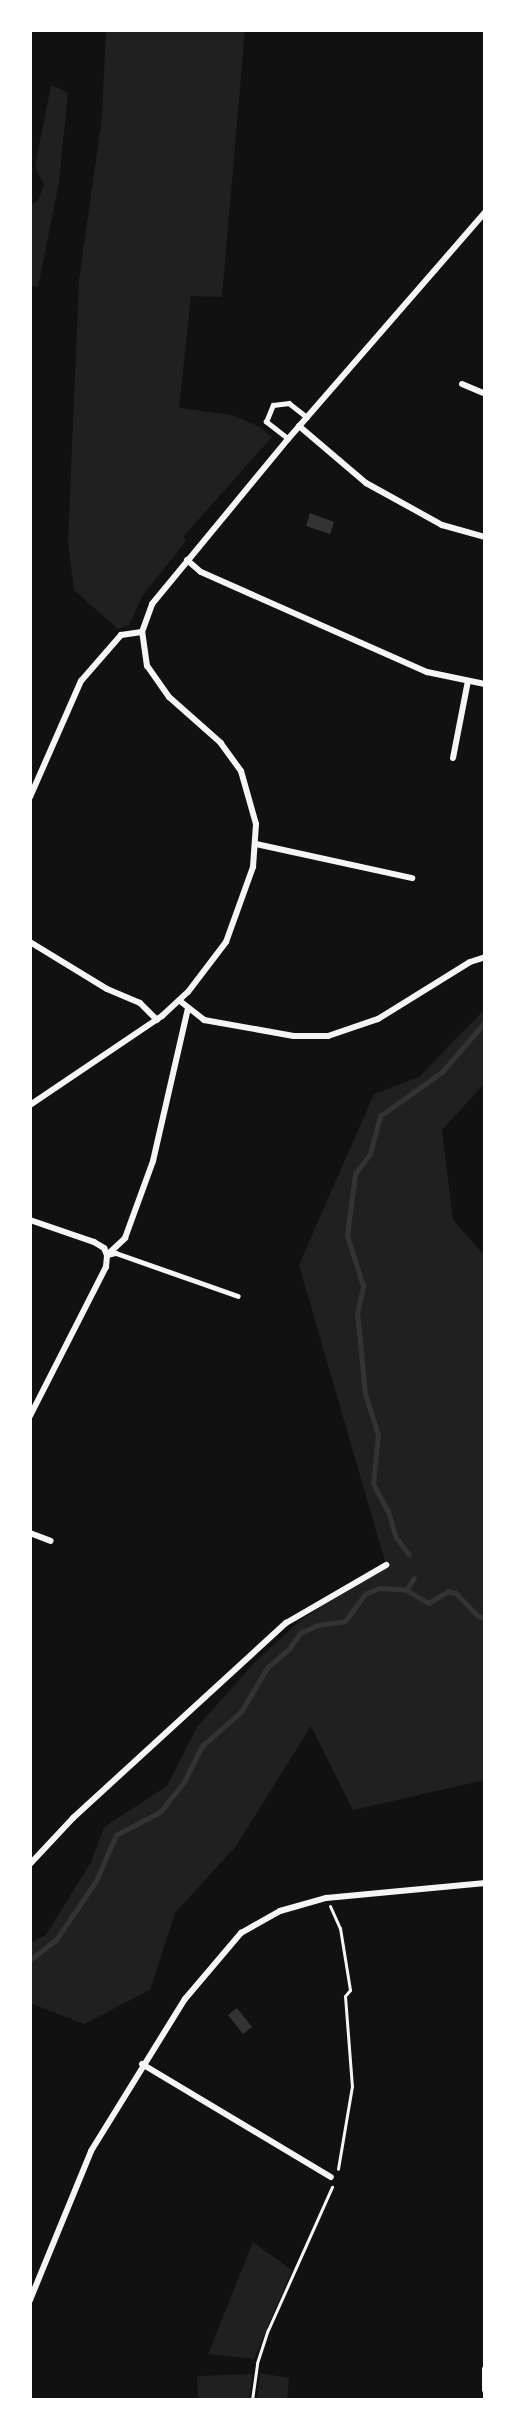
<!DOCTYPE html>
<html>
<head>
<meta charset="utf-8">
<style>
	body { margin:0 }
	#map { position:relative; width:515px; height:2430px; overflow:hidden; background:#111; font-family:Jost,sans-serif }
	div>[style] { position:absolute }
	.green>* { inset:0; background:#202020 }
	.water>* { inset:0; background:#333 }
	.stream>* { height:4.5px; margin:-2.25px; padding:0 2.25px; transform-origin:2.25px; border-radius:2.25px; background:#333 }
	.path>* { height:3px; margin:-1.5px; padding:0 1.5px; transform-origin:1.5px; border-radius:1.5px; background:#f5f5f5 }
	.service>* { height:4.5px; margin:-2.25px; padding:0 2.25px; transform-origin:2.25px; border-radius:2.25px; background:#f5f5f5 }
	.minor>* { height:6px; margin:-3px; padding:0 3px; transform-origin:3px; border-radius:3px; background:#f5f5f5 }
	span { translate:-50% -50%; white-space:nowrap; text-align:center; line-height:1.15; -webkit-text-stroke:4.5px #fff; paint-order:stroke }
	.frame { position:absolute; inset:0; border:32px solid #fff; pointer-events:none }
</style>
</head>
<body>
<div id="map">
	<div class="green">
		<i style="clip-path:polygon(106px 30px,245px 30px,222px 297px,191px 296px,179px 408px,232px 415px,260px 427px,272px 437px,183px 537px,186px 541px,143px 595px,129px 625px,118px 629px,74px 590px,68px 542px,79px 280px,102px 117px)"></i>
		<i style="clip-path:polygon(51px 85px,68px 93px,59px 182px,38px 287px,30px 285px,30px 205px,38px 201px,44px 185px,35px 166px)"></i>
		<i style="clip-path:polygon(485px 1009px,485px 1083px,442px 1130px,453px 1220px,485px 1256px,485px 1780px,353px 1810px,311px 1726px,236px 1846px,175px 1913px,150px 1990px,84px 2024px,30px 2003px,30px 1943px,46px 1935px,91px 1862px,104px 1827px,167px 1786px,197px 1727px,256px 1661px,302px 1619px,386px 1565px,299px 1265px,374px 1094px,419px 1077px)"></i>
		<i style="clip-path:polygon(253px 2242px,292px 2270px,254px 2359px,208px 2354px)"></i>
		<i style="clip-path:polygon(260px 2373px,289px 2378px,287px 2400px,257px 2400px)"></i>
		<i style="clip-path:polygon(252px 2374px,249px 2400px,198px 2400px,197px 2376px)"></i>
	</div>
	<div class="water">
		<i style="clip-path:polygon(310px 513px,334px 522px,330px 534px,306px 526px)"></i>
		<i style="clip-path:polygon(237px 2008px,252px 2027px,243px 2034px,228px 2015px)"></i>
	</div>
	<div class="stream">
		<i style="left:409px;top:1555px;width:21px;rotate:-127deg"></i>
		<i style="left:396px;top:1538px;width:27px;rotate:-107deg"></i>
		<i style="left:388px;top:1512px;width:32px;rotate:-118deg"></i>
		<i style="left:373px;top:1484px;width:49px;rotate:-84.2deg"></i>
		<i style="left:378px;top:1435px;width:43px;rotate:-107.6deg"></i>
		<i style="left:365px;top:1394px;width:81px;rotate:-95.6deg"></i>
		<i style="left:357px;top:1313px;width:28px;rotate:-77deg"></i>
		<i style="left:363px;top:1286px;width:52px;rotate:-107.7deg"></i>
		<i style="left:347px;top:1236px;width:63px;rotate:-82.6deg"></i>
		<i style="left:355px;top:1174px;width:25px;rotate:-53deg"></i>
		<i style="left:370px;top:1154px;width:39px;rotate:-75deg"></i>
		<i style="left:380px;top:1116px;width:76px;rotate:-35.4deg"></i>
		<i style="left:442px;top:1072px;width:66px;rotate:-49.3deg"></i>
		<i style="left:406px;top:1590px;width:26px;rotate:29deg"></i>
		<i style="left:429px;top:1603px;width:22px;rotate:-32deg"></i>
		<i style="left:448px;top:1591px;width:8px;rotate:14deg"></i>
		<i style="left:456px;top:1593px;width:32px;rotate:46deg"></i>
		<i style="left:478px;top:1616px;width:7px;rotate:16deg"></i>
		<i style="left:406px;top:1590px;width:14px;rotate:-56deg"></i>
		<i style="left:30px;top:1960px;width:33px;rotate:-38deg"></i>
		<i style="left:56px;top:1940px;width:71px;rotate:-55.9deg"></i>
		<i style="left:96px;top:1881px;width:50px;rotate:-66.5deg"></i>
		<i style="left:116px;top:1835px;width:50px;rotate:-27.6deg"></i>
		<i style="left:160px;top:1812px;width:38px;rotate:-51deg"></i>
		<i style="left:184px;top:1782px;width:40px;rotate:-63.4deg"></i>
		<i style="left:202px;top:1746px;width:52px;rotate:-41.1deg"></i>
		<i style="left:241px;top:1712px;width:51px;rotate:-59.4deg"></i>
		<i style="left:267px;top:1668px;width:29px;rotate:-41deg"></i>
		<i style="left:289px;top:1649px;width:19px;rotate:-55deg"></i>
		<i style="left:300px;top:1633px;width:20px;rotate:-24deg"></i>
		<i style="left:318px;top:1625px;width:27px;rotate:-8deg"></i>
		<i style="left:345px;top:1621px;width:34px;rotate:-53deg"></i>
		<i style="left:365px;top:1594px;width:16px;rotate:-22deg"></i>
		<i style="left:380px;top:1588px;width:26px;rotate:4deg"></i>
	</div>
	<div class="path">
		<i style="left:330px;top:1906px;width:24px;rotate:66deg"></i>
		<i style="left:340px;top:1928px;width:63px;rotate:80.8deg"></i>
		<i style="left:350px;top:1990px;width:8px;rotate:130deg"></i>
		<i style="left:345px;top:1996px;width:90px;rotate:85.6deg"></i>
		<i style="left:352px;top:2086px;width:84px;rotate:99.6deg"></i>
		<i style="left:252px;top:2400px;width:37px;rotate:-82deg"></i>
		<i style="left:257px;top:2363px;width:35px;rotate:-72deg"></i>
		<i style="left:268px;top:2330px;width:157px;rotate:-65.9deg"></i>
	</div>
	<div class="service">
		<i style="left:288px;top:439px;width:28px;rotate:-142deg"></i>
		<i style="left:266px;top:422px;width:18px;rotate:-68deg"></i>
		<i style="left:273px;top:405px;width:16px;rotate:-7deg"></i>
		<i style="left:289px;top:403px;width:23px;rotate:38deg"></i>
		<i style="left:107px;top:1255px;width:9px;rotate:-13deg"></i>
		<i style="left:116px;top:1253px;width:129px;rotate:19.4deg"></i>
	</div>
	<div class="minor">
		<i style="left:462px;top:384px;width:25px;rotate:23deg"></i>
		<i style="left:299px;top:426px;width:88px;rotate:40.4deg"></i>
		<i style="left:366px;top:483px;width:87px;rotate:28.9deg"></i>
		<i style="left:442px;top:525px;width:45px;rotate:15.6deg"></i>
		<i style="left:187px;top:560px;width:18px;rotate:41deg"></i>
		<i style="left:201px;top:572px;width:247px;rotate:23.9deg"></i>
		<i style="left:427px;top:672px;width:59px;rotate:11.7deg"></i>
		<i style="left:453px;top:758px;width:78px;rotate:-79deg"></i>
		<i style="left:30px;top:797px;width:127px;rotate:-66.3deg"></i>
		<i style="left:81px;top:681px;width:61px;rotate:-49deg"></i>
		<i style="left:121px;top:635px;width:21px;rotate:-8deg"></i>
		<i style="left:256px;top:844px;width:160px;rotate:12.3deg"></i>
		<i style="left:30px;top:942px;width:90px;rotate:31.4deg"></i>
		<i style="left:107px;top:989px;width:36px;rotate:23deg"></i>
		<i style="left:140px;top:1003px;width:24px;rotate:45deg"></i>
		<i style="left:180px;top:1001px;width:31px;rotate:38deg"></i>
		<i style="left:204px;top:1020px;width:91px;rotate:10.1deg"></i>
		<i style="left:294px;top:1036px;width:34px"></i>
		<i style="left:328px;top:1036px;width:53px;rotate:-18.8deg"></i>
		<i style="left:378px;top:1019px;width:108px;rotate:-31.8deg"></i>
		<i style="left:470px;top:962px;width:16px;rotate:-18deg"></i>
		<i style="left:30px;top:1105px;width:159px;rotate:-34deg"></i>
		<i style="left:162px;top:1016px;width:35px;rotate:-43deg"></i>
		<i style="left:188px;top:992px;width:63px;rotate:-52.8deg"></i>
		<i style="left:226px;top:942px;width:80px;rotate:-70.2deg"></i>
		<i style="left:253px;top:867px;width:43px;rotate:-86deg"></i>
		<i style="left:256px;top:824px;width:55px;rotate:-105.8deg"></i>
		<i style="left:241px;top:771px;width:34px;rotate:-126deg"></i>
		<i style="left:221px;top:743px;width:69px;rotate:-138.5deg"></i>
		<i style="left:169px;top:697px;width:38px;rotate:-125deg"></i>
		<i style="left:147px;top:666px;width:34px;rotate:-98deg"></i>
		<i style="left:142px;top:632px;width:30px;rotate:-70deg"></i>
		<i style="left:152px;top:604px;width:214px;rotate:-50.5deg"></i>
		<i style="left:288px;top:439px;width:301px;rotate:-49deg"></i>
		<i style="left:30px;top:1220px;width:68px;rotate:19deg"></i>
		<i style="left:94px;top:1242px;width:12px;rotate:31deg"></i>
		<i style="left:104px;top:1248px;width:8px;rotate:67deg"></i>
		<i style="left:30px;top:1416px;width:167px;rotate:-63deg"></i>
		<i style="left:106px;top:1267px;width:12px;rotate:-85deg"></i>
		<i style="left:107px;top:1255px;width:25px;rotate:-43deg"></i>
		<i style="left:125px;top:1238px;width:82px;rotate:-70deg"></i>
		<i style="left:153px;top:1161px;width:157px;rotate:-77.1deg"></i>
		<i style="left:30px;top:1533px;width:22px;rotate:21deg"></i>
		<i style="left:30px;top:1864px;width:63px;rotate:-46.9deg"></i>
		<i style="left:73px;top:1818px;width:289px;rotate:-42.5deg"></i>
		<i style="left:286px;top:1623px;width:116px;rotate:-30.1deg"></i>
		<i style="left:142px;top:2064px;width:220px;rotate:30.9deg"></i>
		<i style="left:30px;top:2300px;width:161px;rotate:-67.7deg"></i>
		<i style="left:91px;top:2151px;width:179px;rotate:-58.3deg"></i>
		<i style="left:185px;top:1999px;width:87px;rotate:-49.7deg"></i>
		<i style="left:241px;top:1933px;width:45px;rotate:-29.4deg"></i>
		<i style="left:280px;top:1911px;width:48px;rotate:-15.8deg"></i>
		<i style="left:326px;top:1898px;width:160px;rotate:-5.4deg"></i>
		<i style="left:485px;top:2369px;width:21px;rotate:90deg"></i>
	</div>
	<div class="frame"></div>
</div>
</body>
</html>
